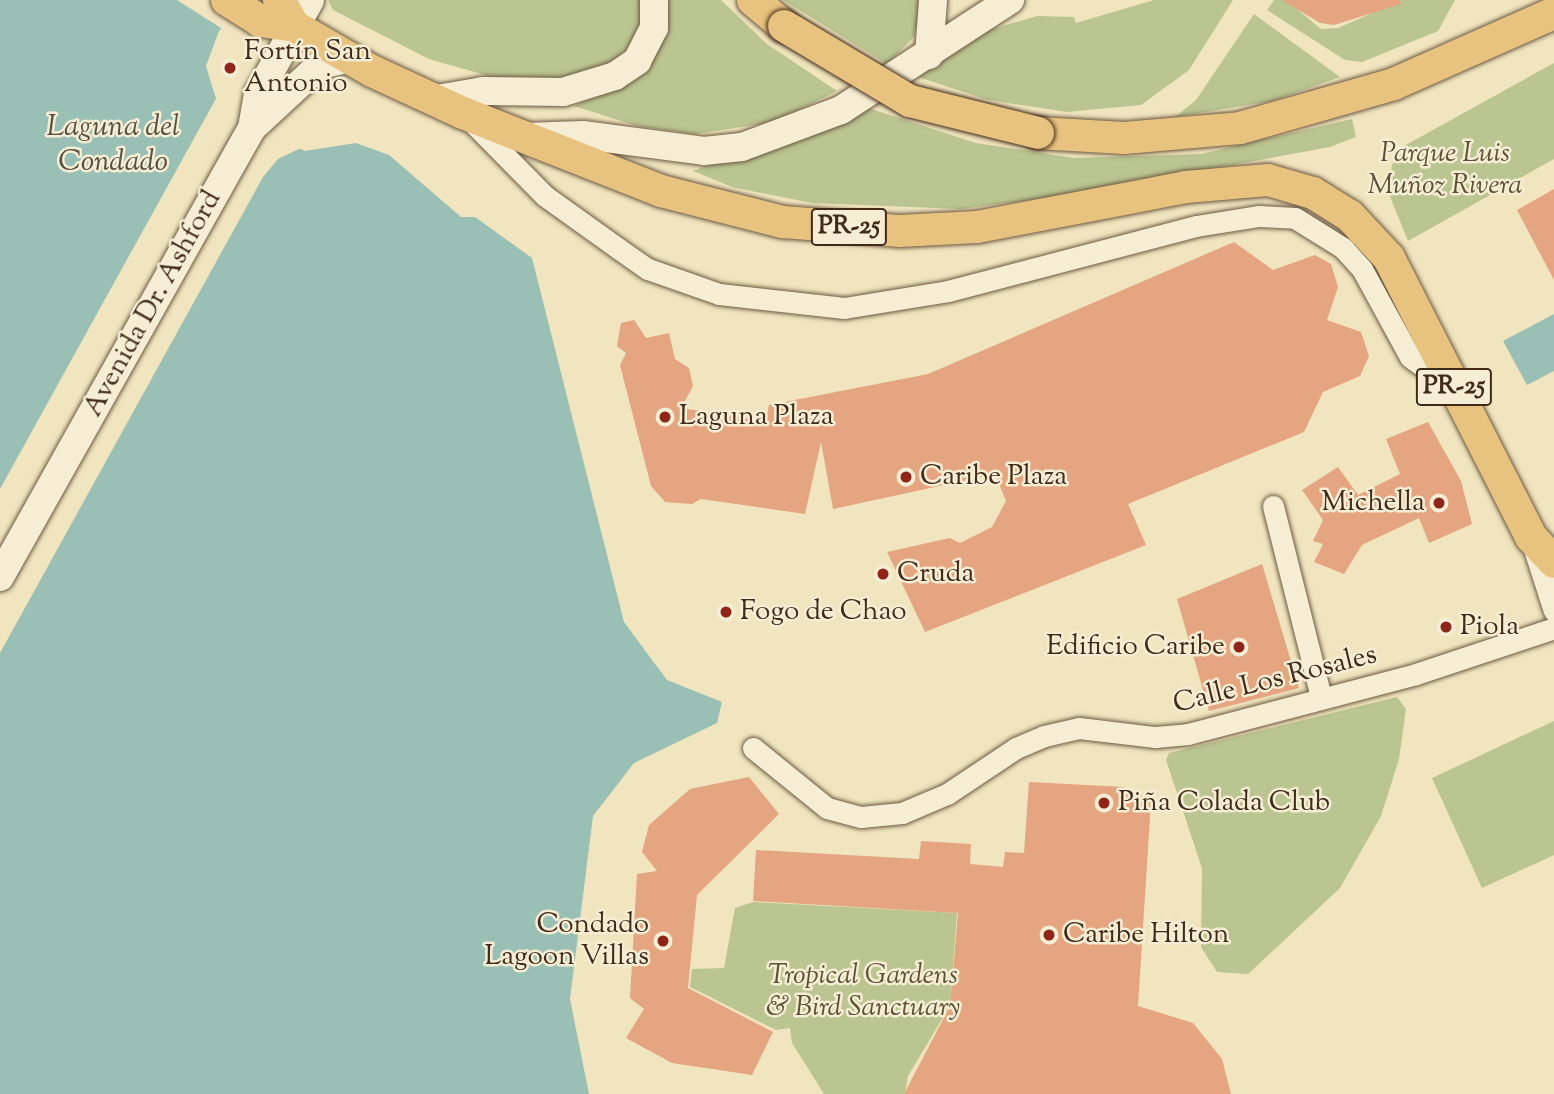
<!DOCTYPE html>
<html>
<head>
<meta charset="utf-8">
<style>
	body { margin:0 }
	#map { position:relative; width:1554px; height:1094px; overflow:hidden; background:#f0e5be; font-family:"Sorts Mill Goudy",serif }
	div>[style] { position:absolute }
	.green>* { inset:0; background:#bac591 }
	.water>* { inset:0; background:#9abfb4 }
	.pier>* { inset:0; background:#f0e5be }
	.building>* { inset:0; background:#e4a580 }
	.roads { filter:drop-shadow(0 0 2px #6d5942) drop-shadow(0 0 2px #6d5942) }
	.street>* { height:21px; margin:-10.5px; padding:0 10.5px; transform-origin:10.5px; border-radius:10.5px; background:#f5eed5 }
	.secondary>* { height:28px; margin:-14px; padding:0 14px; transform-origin:14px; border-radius:14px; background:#f5eed5 }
	.primary>* { height:32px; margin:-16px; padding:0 16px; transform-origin:16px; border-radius:16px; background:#e8c27f }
	.bridges { filter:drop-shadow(0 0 2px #412a19) drop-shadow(0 0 2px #412a19) }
	.primary-bridge>* { height:32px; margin:-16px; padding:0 16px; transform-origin:16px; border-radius:16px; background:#e8c27f }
	.dots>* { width:19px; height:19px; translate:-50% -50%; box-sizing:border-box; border:4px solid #f5eed5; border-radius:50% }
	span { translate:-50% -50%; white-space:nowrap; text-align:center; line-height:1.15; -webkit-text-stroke:5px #f5eed5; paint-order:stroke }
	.shield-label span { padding:2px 5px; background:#f5eed5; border:2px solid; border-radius:5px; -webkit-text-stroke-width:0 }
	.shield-label { font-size:26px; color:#412a19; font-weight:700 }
	.poi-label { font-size:28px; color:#412a19 }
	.left { translate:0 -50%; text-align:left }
	.right { translate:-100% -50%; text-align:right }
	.park-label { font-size:28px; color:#5f5137; font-style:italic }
	.street-label { font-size:28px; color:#412a19 }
	.water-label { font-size:30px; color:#574f40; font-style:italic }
</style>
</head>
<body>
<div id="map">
	<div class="green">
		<i style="clip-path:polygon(328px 0,644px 0,643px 24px,632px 44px,603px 69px,559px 78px,492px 77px,429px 59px,333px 10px)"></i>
		<i style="clip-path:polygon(667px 0,721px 0,767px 44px,837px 91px,773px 122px,696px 134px,637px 126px,574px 106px,634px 80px,665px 36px)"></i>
		<i style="clip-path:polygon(783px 0,919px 0,919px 18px,914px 37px,887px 64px)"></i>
		<i style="clip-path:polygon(1154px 0,1233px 0,1189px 70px,1141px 105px,1067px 112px,988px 100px,918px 77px,989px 30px,1037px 16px,1074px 17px,1076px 23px)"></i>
		<i style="clip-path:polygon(1274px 0,1286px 0,1321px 29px,1338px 28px,1402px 0,1455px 0,1438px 31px,1362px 62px,1345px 60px,1267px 10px)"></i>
		<i style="clip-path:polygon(1254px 14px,1340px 77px,1272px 101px,1175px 117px,1196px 100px)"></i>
		<i style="clip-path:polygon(1554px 63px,1554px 159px,1408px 241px,1389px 194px,1392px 165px,1404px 146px)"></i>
		<i style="clip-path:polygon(862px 106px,976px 143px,1074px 158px,1201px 154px,1352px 119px,1356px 137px,1330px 147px,1074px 194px,961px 209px,812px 203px,732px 187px,693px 171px)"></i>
		<i style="clip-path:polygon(1397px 697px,1406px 709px,1399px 759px,1381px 816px,1340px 888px,1248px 974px,1217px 972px,1201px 947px,1202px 868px,1166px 760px,1169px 753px)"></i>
		<i style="clip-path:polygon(1554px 721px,1554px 855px,1482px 888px,1432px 778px)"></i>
		<i style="clip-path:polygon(753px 902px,957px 913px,950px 1006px,908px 1076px,905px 1094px,824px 1094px,792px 1043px,790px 1028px,776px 1030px,690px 987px,692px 969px,724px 968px,735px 908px)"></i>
	</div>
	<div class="water">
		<i style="clip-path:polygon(0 0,248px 0,219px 31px,206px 66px,215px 96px,225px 109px,252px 128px,305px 151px,356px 143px,389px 155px,461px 217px,475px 217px,532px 258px,624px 622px,667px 680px,722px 702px,717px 723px,634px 763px,593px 816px,570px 999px,589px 1094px,0 1094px)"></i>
		<i style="clip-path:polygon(1554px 314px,1554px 371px,1527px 385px,1503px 341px)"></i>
	</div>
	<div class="pier">
		<i style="clip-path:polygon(177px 0,251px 0,224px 30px)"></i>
		<i style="clip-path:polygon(218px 95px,253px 125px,303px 147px,278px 159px,263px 177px,0 653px,0 489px)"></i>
	</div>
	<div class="building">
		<i style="clip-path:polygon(1282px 0,1400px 0,1401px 4px,1334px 25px,1320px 23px)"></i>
		<i style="clip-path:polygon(1554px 189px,1554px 280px,1517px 210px)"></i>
		<i style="clip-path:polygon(1234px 242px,1273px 270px,1315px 255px,1331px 264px,1338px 287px,1327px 320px,1361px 332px,1369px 356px,1360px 376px,1323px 392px,1304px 432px,1128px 504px,1146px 545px,925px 632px,887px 552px,950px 538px,960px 543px,992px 527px,1006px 501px,995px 474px,833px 509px,821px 442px,805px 514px,701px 499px,692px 504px,665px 502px,651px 486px,620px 365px,626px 353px,617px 346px,621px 323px,634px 320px,646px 338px,669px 333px,675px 359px,689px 368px,693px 386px,681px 408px,766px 421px,769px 405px,928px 374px)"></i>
		<i style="clip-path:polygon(1428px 422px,1461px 481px,1472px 524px,1429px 543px,1419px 518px,1362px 545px,1344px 574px,1314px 562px,1323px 544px,1313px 541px,1323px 520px,1302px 490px,1338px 467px,1358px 495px,1400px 474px,1386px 439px)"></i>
		<i style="clip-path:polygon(1262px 564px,1299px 688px,1209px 711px,1177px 599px)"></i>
		<i style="clip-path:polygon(749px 777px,779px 814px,697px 895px,688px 988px,773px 1032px,752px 1075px,672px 1063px,626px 1038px,644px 1009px,630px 998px,637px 874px,657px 871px,642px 852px,649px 825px,690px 789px)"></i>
		<i style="clip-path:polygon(1029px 782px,1124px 787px,1151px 801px,1138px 1006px,1193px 1023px,1222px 1059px,1231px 1094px,904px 1094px,950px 1006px,958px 913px,753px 901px,756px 850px,919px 859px,921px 841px,971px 844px,970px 864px,1003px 867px,1005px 852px,1024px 853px)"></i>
	</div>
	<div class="roads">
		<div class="street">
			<i style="left:469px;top:119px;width:108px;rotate:45.4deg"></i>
			<i style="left:545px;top:196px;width:91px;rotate:35.6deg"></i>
			<i style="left:619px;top:249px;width:35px;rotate:35deg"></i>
			<i style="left:648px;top:269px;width:75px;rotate:19.4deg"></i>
			<i style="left:719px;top:294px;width:126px;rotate:6.4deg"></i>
			<i style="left:844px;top:308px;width:105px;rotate:-9.3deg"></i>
			<i style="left:948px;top:291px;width:256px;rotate:-14.7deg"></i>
			<i style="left:1196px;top:226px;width:64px;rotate:-9deg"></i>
			<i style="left:1259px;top:216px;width:36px;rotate:3deg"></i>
			<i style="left:1295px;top:218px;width:57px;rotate:32deg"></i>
			<i style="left:1343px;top:248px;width:28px;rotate:48deg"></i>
			<i style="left:1362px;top:269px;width:100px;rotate:61.4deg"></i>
			<i style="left:1410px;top:357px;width:56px;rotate:36.3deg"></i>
			<i style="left:1273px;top:506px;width:197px;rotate:75.9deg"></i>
			<i style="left:1533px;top:546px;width:68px;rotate:72.1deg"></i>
			<i style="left:753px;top:748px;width:95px;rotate:39deg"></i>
			<i style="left:827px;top:808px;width:35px;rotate:15deg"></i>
			<i style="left:861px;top:817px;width:41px;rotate:-5.6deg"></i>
			<i style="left:902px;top:813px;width:49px;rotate:-22.9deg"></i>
			<i style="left:947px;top:794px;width:83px;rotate:-33.7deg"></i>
			<i style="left:1016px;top:748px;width:30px;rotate:-23deg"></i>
			<i style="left:1044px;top:736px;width:36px;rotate:-13deg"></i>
			<i style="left:1079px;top:728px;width:77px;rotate:6.8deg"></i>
			<i style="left:1155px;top:737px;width:33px;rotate:-5deg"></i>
			<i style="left:1188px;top:734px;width:236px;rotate:-14.7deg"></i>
			<i style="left:1416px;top:674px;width:145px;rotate:-18.4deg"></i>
		</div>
		<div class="secondary">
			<i style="left:929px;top:55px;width:55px;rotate:-85.8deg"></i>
			<i style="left:437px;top:99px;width:47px;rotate:-9.9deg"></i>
			<i style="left:483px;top:91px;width:80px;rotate:0.7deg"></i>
			<i style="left:563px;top:92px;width:54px;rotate:-17.1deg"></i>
			<i style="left:615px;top:76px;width:27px;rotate:-34deg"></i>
			<i style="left:637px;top:61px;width:37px;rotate:-63deg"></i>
			<i style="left:654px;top:28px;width:28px;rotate:-90deg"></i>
			<i style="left:252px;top:128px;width:93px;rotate:-42.8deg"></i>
			<i style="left:320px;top:65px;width:31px;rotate:-13deg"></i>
			<i style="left:525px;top:137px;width:58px;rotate:-2deg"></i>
			<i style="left:583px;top:135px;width:122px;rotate:7.5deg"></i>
			<i style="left:704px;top:151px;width:38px;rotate:-6deg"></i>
			<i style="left:742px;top:147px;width:106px;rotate:-20.5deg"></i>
			<i style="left:841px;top:110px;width:202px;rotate:-33.1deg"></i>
			<i style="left:0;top:577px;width:515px;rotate:-60.7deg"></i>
			<i style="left:252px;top:128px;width:35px;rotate:-80deg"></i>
			<i style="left:258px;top:94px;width:107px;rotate:-61deg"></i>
		</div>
		<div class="primary">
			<i style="left:227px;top:0;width:39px;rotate:32deg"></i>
			<i style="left:260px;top:21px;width:34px;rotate:8deg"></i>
			<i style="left:279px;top:0;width:30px;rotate:60deg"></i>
			<i style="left:294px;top:26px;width:90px;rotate:30deg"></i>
			<i style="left:372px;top:71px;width:100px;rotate:24.8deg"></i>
			<i style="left:463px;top:113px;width:213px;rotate:21.5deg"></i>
			<i style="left:661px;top:191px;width:126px;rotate:14.3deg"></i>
			<i style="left:783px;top:222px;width:116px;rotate:4.4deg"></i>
			<i style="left:899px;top:231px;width:78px;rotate:-2.9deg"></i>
			<i style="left:977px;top:227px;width:213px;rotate:-10.8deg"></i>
			<i style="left:1186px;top:187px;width:82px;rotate:-4.9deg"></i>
			<i style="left:1268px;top:180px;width:47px;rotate:16.1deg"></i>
			<i style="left:1313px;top:193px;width:44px;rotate:31.9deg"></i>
			<i style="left:1350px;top:216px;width:57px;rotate:47.1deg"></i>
			<i style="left:1389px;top:258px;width:313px;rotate:63deg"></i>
			<i style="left:1531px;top:537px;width:34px;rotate:47deg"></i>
			<i style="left:753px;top:0;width:40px;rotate:40deg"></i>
			<i style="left:1038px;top:133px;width:86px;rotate:3.3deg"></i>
			<i style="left:1124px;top:138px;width:116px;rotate:-4.9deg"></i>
			<i style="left:1240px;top:128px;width:160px;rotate:-15.9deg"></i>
			<i style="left:1394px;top:84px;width:175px;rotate:-23.9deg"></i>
		</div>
	</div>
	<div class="bridges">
		<div class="primary-bridge">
			<i style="left:784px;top:26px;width:147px;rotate:30.8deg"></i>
			<i style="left:910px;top:101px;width:132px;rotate:14deg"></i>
		</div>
	</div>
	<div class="dots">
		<i style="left:230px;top:68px;background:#8f2418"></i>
		<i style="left:665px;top:417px;background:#8f2418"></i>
		<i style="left:906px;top:477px;background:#8f2418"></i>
		<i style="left:1439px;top:503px;background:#8f2418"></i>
		<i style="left:883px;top:574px;background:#8f2418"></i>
		<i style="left:726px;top:612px;background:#8f2418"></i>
		<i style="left:1446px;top:627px;background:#8f2418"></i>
		<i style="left:1239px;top:647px;background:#8f2418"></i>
		<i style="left:1104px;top:803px;background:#8f2418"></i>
		<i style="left:1049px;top:935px;background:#8f2418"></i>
		<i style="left:663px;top:941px;background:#8f2418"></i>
	</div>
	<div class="shield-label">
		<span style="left:849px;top:227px">PR-25</span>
		<span style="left:1454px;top:387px">PR-25</span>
	</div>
	<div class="poi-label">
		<span class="left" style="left:244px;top:68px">Fortín San<br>Antonio</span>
		<span class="left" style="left:679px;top:417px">Laguna Plaza</span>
		<span class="left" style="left:920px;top:477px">Caribe Plaza</span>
		<span class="right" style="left:1425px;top:503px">Michella</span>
		<span class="left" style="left:897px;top:574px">Cruda</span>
		<span class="left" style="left:740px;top:612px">Fogo de Chao</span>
		<span class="left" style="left:1460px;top:627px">Piola</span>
		<span class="right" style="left:1225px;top:647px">Edificio Caribe</span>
		<span class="left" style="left:1118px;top:803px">Piña Colada Club</span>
		<span class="right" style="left:649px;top:941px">Condado<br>Lagoon Villas</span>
		<span class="left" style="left:1063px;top:935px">Caribe Hilton</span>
	</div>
	<div class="park-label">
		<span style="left:1445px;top:170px">Parque Luis<br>Muñoz Rivera</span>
		<span style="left:863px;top:992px">Tropical Gardens<br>&amp; Bird Sanctuary</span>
	</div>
	<div class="street-label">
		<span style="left:153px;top:304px;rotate:-61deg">Avenida Dr. Ashford</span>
		<span style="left:1275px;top:680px;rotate:-14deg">Calle Los Rosales</span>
	</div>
	<div class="water-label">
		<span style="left:113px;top:145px">Laguna del<br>Condado</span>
	</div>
</div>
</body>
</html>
